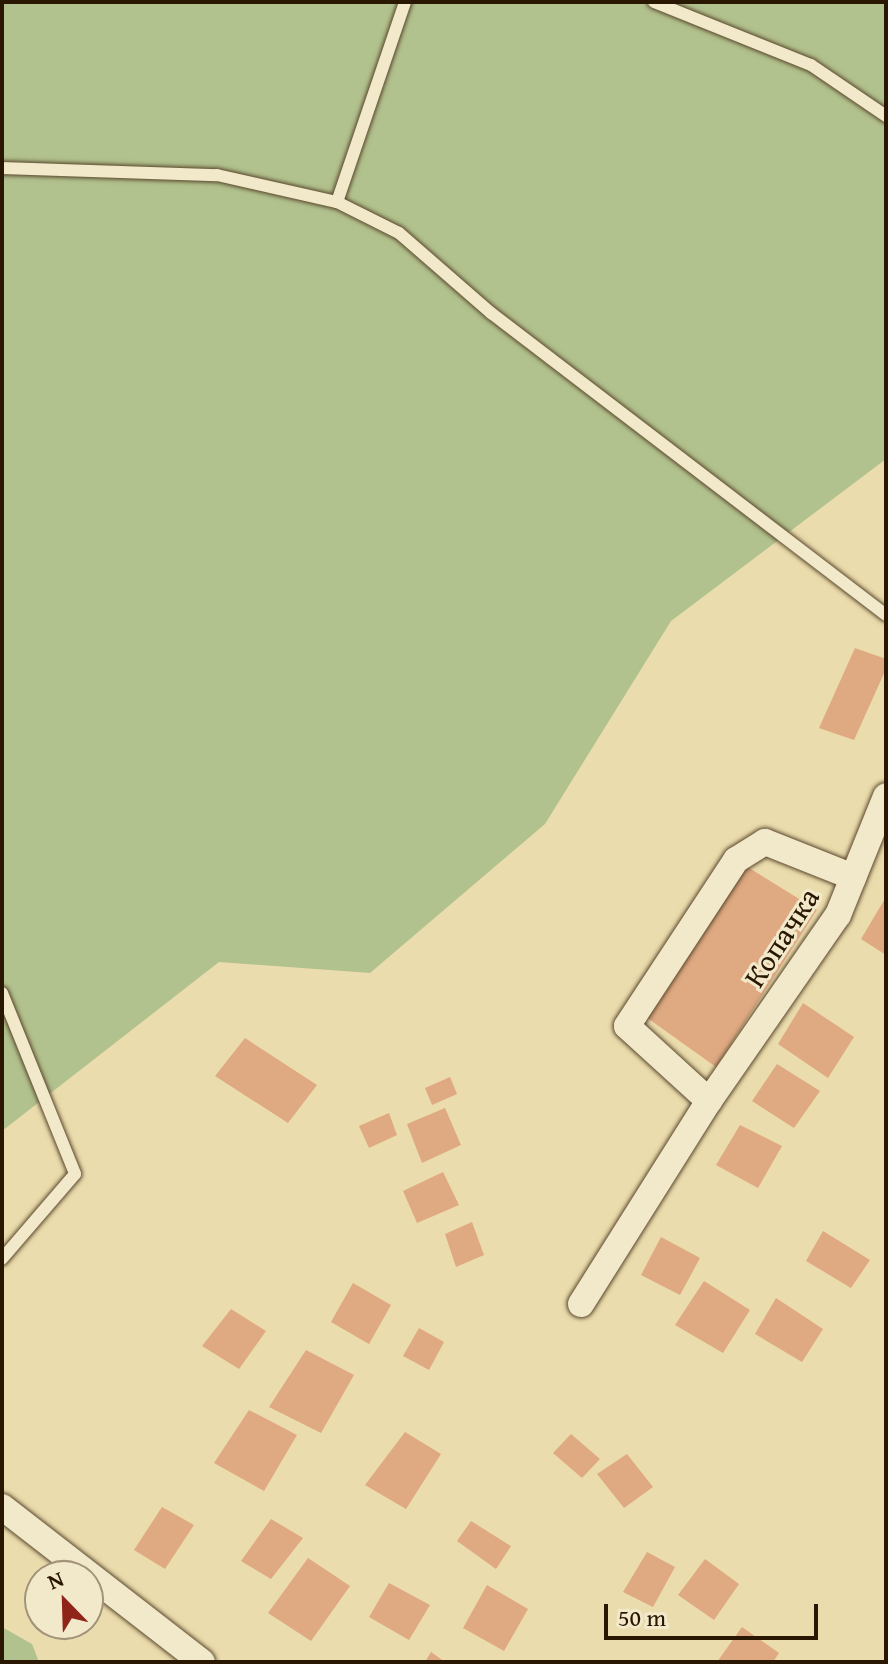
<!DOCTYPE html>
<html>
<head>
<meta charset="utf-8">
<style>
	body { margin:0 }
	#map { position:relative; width:888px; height:1664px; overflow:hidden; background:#ebdcad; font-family:"Gentium Book Plus",serif }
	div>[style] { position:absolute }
	.green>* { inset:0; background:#b2c28e }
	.building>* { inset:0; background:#dfa982 }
	.roads { filter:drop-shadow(0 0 2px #5a482d) drop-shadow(0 0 2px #5a482d) }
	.service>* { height:12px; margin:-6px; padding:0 6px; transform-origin:6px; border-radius:6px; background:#f2e8ca }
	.minor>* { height:26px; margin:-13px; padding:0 13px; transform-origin:13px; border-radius:13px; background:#f2e8ca }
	span { translate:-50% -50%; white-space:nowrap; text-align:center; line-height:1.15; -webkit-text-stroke:6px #f2e8ca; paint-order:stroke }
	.street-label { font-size:30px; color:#291702 }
	.frame { position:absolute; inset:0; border:4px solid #291702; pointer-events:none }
	.north { position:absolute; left:24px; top:1560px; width:80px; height:80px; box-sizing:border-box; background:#f2e8ca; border:2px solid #a2947a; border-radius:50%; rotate:337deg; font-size:22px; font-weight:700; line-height:32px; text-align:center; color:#291702 }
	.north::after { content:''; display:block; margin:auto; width:28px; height:36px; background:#8f2418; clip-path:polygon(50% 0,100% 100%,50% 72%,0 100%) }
	.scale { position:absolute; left:604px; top:1604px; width:214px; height:36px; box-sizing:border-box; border:4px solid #291702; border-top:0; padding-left:10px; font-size:24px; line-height:28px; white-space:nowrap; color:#291702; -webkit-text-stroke:6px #f2e8ca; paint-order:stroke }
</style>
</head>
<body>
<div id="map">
	<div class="green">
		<i style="clip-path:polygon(2px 2px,886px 2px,886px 459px,671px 621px,545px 824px,370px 973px,219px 962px,2px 1131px)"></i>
		<i style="clip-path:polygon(2px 1627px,32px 1644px,39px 1662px,2px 1662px)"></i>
	</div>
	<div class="building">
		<i style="clip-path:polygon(855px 648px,886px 659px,886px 669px,854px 740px,819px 728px)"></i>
		<i style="clip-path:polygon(738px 861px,817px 910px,716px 1067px,639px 1012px)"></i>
		<i style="clip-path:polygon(886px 897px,886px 955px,861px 939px)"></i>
		<i style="clip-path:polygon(803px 1003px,854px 1037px,828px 1078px,778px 1044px)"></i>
		<i style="clip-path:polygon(245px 1038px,317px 1085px,288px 1123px,215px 1076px)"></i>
		<i style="clip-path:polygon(777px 1064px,820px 1091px,794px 1128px,752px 1101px)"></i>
		<i style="clip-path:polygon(450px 1077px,457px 1094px,432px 1105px,425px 1088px)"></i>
		<i style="clip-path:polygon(445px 1108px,461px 1145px,422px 1163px,407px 1124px)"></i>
		<i style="clip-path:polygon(389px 1113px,397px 1135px,369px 1148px,359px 1126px)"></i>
		<i style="clip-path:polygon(740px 1125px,782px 1146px,758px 1188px,716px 1165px)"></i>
		<i style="clip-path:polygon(443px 1172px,459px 1205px,417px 1223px,403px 1191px)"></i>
		<i style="clip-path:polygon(472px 1222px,484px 1255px,456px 1267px,445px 1234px)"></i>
		<i style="clip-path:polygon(823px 1231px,870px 1260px,851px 1288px,806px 1261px)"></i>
		<i style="clip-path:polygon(661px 1237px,700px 1258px,680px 1295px,641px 1275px)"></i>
		<i style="clip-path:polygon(704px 1281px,750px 1310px,723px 1353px,675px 1325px)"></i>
		<i style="clip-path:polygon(353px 1283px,391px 1305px,369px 1344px,331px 1322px)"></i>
		<i style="clip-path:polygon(776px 1298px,823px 1329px,802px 1362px,755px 1334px)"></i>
		<i style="clip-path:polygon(231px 1309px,266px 1331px,239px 1369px,202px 1346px)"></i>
		<i style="clip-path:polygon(419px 1328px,444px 1342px,429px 1370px,403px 1356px)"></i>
		<i style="clip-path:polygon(306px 1350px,354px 1375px,321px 1433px,269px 1407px)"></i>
		<i style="clip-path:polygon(249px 1410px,297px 1435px,264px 1491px,214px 1463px)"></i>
		<i style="clip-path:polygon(405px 1432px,441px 1454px,406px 1509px,365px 1485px)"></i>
		<i style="clip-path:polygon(571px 1434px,600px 1459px,582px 1478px,553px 1453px)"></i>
		<i style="clip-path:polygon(627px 1454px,653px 1487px,624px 1508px,597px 1474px)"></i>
		<i style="clip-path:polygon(162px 1507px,194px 1525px,165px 1569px,134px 1550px)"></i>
		<i style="clip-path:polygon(271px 1519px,303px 1538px,271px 1579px,241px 1561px)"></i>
		<i style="clip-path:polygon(471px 1521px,511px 1546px,496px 1569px,457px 1541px)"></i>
		<i style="clip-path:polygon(647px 1552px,675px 1567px,653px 1607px,623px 1592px)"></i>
		<i style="clip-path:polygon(308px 1558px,350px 1586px,311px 1641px,268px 1613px)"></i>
		<i style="clip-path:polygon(705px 1559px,739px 1584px,714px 1620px,678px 1595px)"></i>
		<i style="clip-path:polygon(389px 1583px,430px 1605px,409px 1640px,369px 1617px)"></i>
		<i style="clip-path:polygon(487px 1585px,528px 1609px,504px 1651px,463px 1628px)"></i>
		<i style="clip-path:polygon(742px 1627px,779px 1653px,773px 1662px,717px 1662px)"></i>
		<i style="clip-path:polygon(431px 1652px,445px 1662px,425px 1662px)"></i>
	</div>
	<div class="roads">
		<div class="service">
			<i style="left:654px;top:2px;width:169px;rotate:21.9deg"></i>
			<i style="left:811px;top:65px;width:91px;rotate:34.2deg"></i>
			<i style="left:2px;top:168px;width:215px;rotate:1.9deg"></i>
			<i style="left:217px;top:175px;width:123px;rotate:12.7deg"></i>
			<i style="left:337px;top:202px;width:211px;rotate:-71.2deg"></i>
			<i style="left:337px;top:202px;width:69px;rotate:26.6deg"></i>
			<i style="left:399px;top:233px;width:122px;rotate:41deg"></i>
			<i style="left:491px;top:313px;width:497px;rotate:37.4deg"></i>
			<i style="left:2px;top:993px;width:195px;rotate:68deg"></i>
			<i style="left:75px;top:1174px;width:112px;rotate:130.7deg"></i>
		</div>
		<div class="minor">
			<i style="left:709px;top:1101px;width:226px;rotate:-55.3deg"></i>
			<i style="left:838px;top:915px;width:128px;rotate:-68deg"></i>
			<i style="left:581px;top:1304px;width:240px;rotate:-57.8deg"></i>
			<i style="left:709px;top:1101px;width:111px;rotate:-137.6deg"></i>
			<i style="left:627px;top:1026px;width:199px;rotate:-56.7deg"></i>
			<i style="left:736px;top:860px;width:34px;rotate:-32deg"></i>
			<i style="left:765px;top:842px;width:95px;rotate:21.7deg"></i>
			<i style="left:2px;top:1507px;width:253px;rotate:37.8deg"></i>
		</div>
	</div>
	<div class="street-label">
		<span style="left:781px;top:937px;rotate:-57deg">Копачка</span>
	</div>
	<div class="frame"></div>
	<div class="north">N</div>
	<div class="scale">50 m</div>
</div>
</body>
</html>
